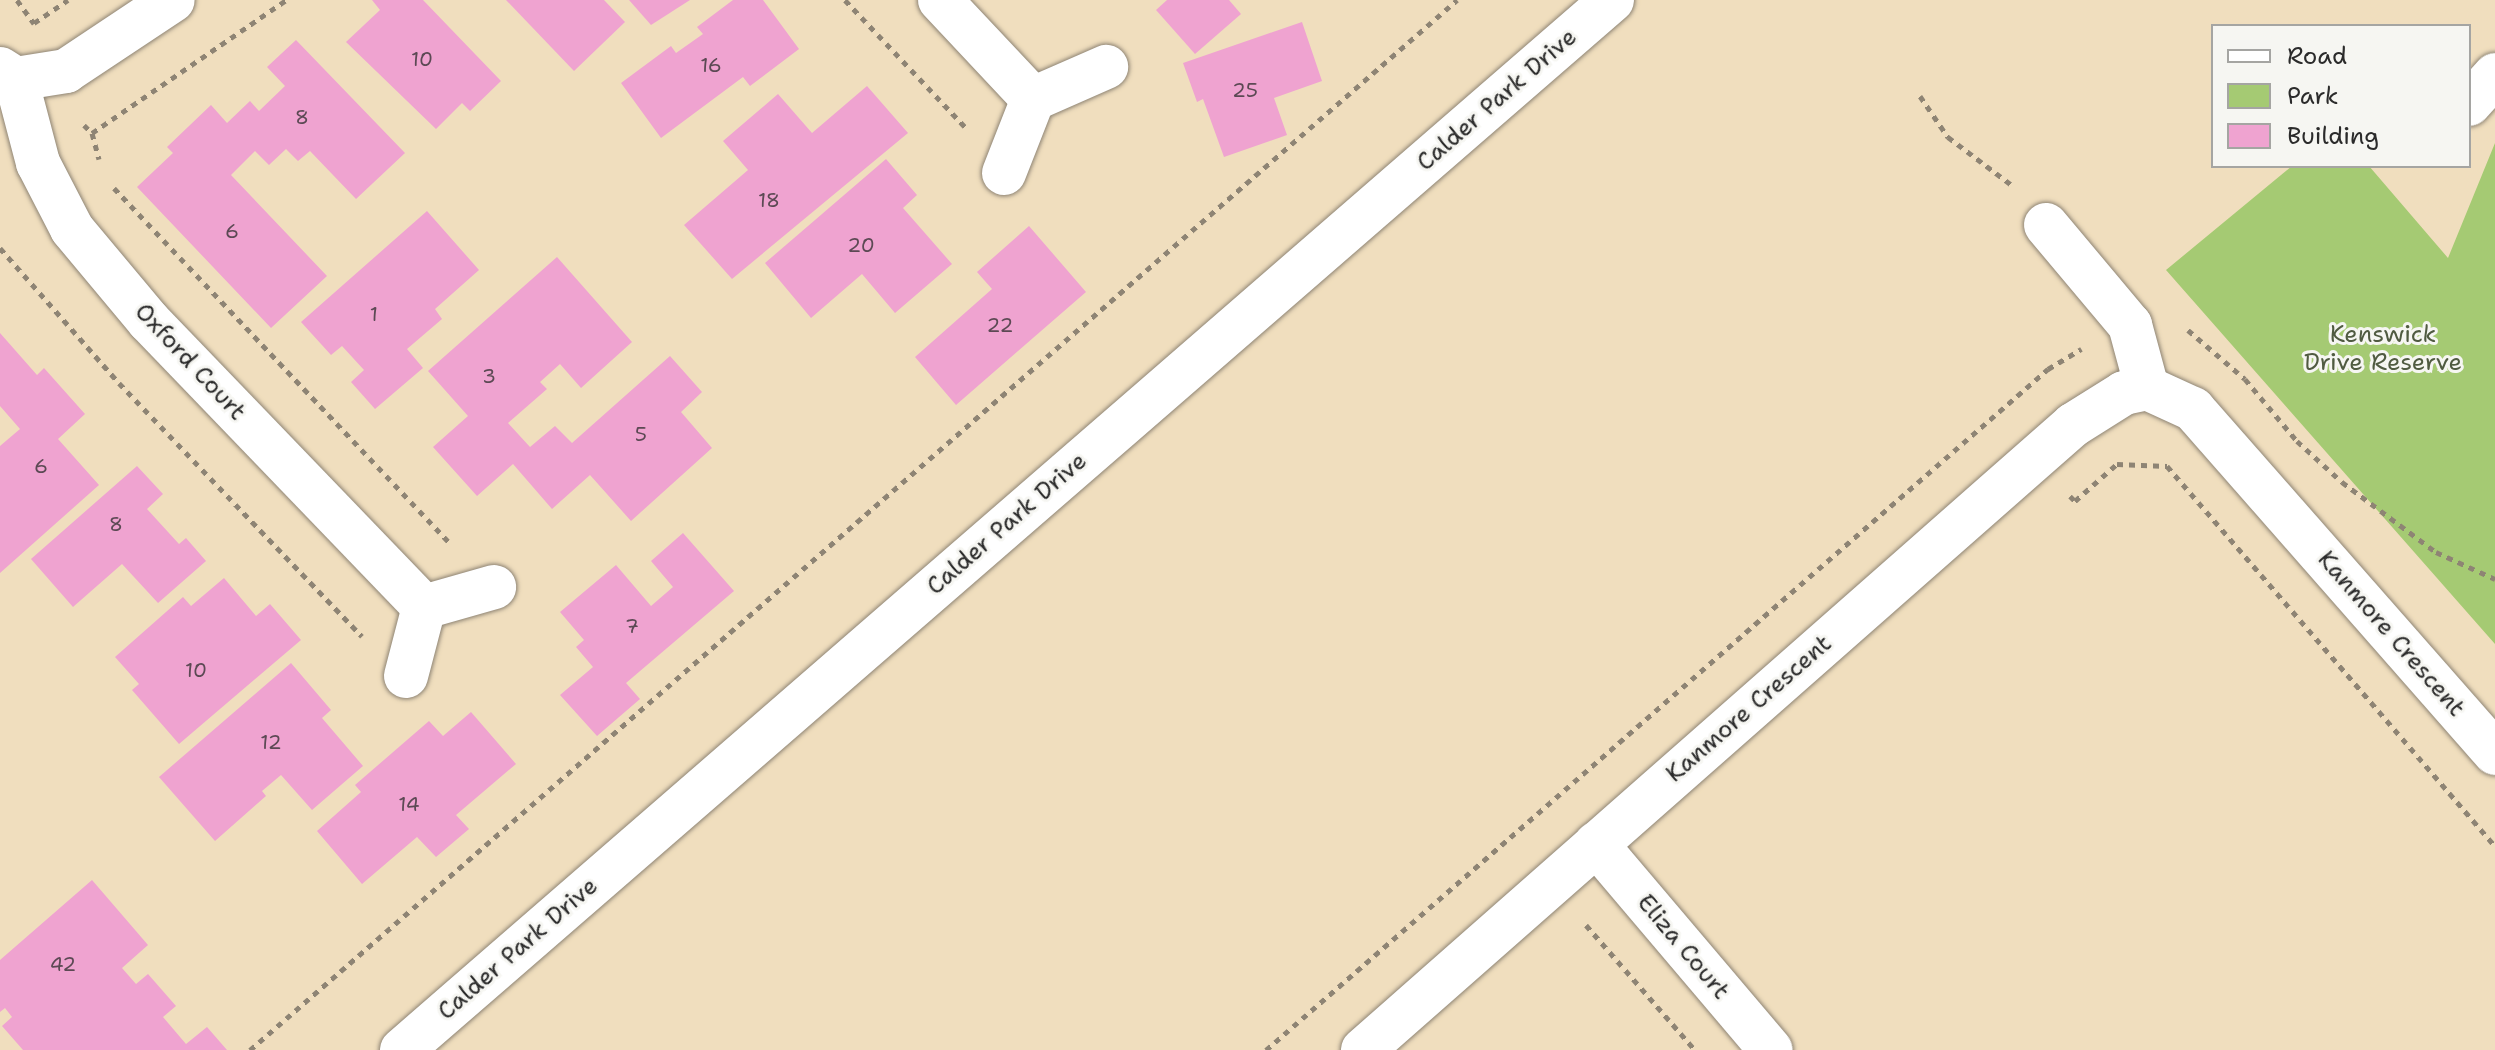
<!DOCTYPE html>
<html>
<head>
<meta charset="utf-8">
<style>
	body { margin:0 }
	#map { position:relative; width:2495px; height:1050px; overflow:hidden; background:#f0debe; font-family:"Shantell Sans",sans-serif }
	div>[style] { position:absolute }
	.green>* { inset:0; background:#a5ca73 }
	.building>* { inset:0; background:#efa3d0 }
	.path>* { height:5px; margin-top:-2.5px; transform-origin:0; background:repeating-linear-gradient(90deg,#8e8474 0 6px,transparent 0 12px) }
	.roads { filter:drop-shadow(0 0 2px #8e8474) drop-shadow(0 0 2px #8e8474) }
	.minor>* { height:44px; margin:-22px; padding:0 22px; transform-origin:22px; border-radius:22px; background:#fff }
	span { translate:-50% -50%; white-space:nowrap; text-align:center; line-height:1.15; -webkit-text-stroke:6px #f6f6f2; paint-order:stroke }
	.number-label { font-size:20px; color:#5c4954 }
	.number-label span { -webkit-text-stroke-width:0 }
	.street-label { font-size:24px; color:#2b2b2b }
	.park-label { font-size:24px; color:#505b41 }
	.legend { position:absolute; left:2211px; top:24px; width:260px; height:144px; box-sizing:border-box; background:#f6f6f2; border:2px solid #a5a5a2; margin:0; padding:10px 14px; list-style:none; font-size:24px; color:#2b2b2b }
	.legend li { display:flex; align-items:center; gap:16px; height:40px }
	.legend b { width:40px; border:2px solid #a5a5a2 }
</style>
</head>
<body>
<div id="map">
	<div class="green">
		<i style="clip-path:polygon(2495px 143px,2495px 644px,2166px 270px,2292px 166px,2369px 166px,2448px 258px)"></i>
	</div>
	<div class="building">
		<i style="clip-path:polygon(372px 0,423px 0,501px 81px,470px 111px,462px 103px,436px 129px,346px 42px,380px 10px)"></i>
		<i style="clip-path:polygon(506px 0,604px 0,625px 22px,574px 71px)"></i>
		<i style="clip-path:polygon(629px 0,690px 0,651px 25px)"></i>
		<i style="clip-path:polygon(733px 0,763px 0,799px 49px,750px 86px,743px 77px,661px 138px,621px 83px,671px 46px,676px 53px,703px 34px,697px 27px)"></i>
		<i style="clip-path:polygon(1167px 0,1229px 0,1241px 14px,1195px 54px,1156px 10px)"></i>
		<i style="clip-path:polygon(1302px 22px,1322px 81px,1274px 98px,1287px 135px,1224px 157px,1203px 99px,1197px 102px,1183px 63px)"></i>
		<i style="clip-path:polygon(296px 40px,405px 153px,356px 199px,310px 151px,298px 161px,286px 149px,269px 165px,255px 151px,231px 175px,327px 276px,271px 328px,137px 187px,173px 153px,167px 147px,211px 105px,227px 123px,250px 101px,259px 111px,285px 86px,267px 67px)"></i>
		<i style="clip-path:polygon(867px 86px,908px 133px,732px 279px,684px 225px,748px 170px,723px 141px,778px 94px,812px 133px)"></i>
		<i style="clip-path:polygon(886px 159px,917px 195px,903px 208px,952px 264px,895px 313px,862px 274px,811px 318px,765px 263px)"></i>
		<i style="clip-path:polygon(427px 211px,479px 270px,435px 309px,442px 319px,407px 349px,423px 368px,375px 409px,351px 382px,364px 370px,342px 346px,331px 355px,301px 322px)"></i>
		<i style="clip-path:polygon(1029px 226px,1086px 292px,956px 405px,915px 357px,992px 289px,977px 272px)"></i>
		<i style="clip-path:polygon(557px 257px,632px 342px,581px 388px,560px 364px,540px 382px,547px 389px,508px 423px,530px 447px,555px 426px,572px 443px,670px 356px,702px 392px,681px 412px,712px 448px,631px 521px,590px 475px,552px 509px,513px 464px,477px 496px,433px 447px,468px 416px,428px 371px)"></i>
		<i style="clip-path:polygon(0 333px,37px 375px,44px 368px,85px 414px,58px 439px,99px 485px,0 573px,0 446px,20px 429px,0 406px)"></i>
		<i style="clip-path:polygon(137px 466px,163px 494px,147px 509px,179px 544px,186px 538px,206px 561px,158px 603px,122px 564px,73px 607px,31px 559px)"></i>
		<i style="clip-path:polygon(683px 533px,734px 591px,626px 683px,640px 699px,597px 736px,560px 695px,593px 667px,576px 647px,584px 640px,560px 612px,616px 565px,651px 606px,673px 587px,651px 561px)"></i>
		<i style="clip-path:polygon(224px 578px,256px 616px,270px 604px,301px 640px,179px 744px,132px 690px,139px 684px,115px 657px,183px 597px,191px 606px)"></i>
		<i style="clip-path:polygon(291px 663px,331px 710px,322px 718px,363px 766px,312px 810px,281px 775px,262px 791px,266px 796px,215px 841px,159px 777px)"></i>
		<i style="clip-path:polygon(471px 712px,516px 764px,456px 815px,469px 829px,436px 857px,417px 837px,362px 884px,317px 831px,361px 792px,355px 785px,429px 721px,443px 736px)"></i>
		<i style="clip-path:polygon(92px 880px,148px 945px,122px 968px,136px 984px,148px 974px,176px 1006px,163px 1017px,186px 1044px,207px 1027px,227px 1050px,23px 1050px,2px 1026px,12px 1017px,5px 1008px,0 1012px,0 960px)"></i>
	</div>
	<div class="path">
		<i style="left:17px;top:0;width:29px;rotate:54deg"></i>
		<i style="left:34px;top:23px;width:41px;rotate:-34.1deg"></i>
		<i style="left:845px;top:0;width:178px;rotate:46.6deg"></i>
		<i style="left:1920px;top:96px;width:50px;rotate:55.7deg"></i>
		<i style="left:1948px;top:137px;width:81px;rotate:37deg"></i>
		<i style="left:84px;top:125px;width:11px;rotate:45deg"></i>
		<i style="left:92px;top:133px;width:235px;rotate:-34.4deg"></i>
		<i style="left:92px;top:133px;width:27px;rotate:75deg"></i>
		<i style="left:114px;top:188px;width:490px;rotate:46.6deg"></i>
		<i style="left:0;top:248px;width:180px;rotate:48.6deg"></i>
		<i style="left:119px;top:383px;width:351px;rotate:46.2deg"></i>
		<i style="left:2188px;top:330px;width:75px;rotate:40.7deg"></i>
		<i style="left:2245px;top:379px;width:81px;rotate:50deg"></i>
		<i style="left:2297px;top:441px;width:61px;rotate:42.3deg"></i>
		<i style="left:2342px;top:482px;width:117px;rotate:36.7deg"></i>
		<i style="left:2436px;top:552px;width:65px;rotate:24.6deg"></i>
		<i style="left:2070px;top:496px;width:7px;rotate:45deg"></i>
		<i style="left:2075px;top:501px;width:56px;rotate:-41.4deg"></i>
		<i style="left:2117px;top:464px;width:50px;rotate:2.3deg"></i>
		<i style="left:2167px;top:466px;width:502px;rotate:49.2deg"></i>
		<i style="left:1586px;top:925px;width:166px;rotate:48.9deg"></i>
		<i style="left:250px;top:1050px;width:1600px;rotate:-41.02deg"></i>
		<i style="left:1266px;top:1050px;width:1037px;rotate:-41.05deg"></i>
		<i style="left:2048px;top:369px;width:39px;rotate:-31deg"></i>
	</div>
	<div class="roads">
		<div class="minor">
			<i style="left:940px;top:0;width:136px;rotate:46.8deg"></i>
			<i style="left:0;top:69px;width:19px;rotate:32deg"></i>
			<i style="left:16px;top:79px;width:51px;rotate:-9.1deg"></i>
			<i style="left:66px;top:71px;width:128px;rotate:-33.6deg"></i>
			<i style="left:16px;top:79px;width:87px;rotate:75.3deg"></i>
			<i style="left:38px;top:163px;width:74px;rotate:62.7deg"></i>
			<i style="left:72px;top:229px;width:120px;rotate:50.1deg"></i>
			<i style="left:149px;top:321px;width:397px;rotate:46.1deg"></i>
			<i style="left:2469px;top:104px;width:39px;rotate:-48deg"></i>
			<i style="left:1004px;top:173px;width:79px;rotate:-68.6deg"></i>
			<i style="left:1033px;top:99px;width:80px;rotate:-23.7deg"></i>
			<i style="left:2046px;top:225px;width:131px;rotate:50deg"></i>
			<i style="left:2130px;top:325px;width:65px;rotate:74.9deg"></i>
			<i style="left:406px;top:676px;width:71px;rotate:-75.4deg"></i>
			<i style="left:424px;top:607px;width:73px;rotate:-15.9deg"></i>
			<i style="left:1596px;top:844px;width:270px;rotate:49.7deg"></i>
			<i style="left:402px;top:1050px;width:1602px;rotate:-40.95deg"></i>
			<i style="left:1363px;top:1050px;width:946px;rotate:-41.36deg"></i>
			<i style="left:2073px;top:425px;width:60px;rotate:-32.1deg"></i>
			<i style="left:2124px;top:393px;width:24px;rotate:-12deg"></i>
			<i style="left:2147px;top:388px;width:51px;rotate:24.5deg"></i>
			<i style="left:2193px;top:409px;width:458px;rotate:48.7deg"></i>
		</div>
	</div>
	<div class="number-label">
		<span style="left:422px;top:59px">10</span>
		<span style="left:711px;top:65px">16</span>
		<span style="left:1245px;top:90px">25</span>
		<span style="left:302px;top:117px">8</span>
		<span style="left:769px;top:200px">18</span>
		<span style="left:232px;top:231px">6</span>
		<span style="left:861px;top:245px">20</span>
		<span style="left:374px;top:314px">1</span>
		<span style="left:1000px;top:325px">22</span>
		<span style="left:489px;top:376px">3</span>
		<span style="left:641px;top:434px">5</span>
		<span style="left:41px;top:466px">6</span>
		<span style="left:116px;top:524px">8</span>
		<span style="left:632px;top:626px">7</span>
		<span style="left:196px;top:670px">10</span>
		<span style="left:271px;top:742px">12</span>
		<span style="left:409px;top:804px">14</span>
		<span style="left:63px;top:964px">42</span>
	</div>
	<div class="street-label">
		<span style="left:1497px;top:100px;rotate:-41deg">Calder Park Drive</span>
		<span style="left:190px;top:362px;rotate:47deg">Oxford Court</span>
		<span style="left:1007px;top:524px;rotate:-41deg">Calder Park Drive</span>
		<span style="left:2391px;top:634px;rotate:49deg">Kanmore Crescent</span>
		<span style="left:1749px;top:709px;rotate:-41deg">Kanmore Crescent</span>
		<span style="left:1683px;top:947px;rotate:50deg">Eliza Court</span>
		<span style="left:518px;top:949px;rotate:-41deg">Calder Park Drive</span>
	</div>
	<div class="park-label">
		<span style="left:2383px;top:349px">Kenswick<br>Drive Reserve</span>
	</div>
	<ul class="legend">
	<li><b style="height:10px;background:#fff"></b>Road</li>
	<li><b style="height:22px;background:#a5ca73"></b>Park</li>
	<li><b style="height:22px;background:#efa3d0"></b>Building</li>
	</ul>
</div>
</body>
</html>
